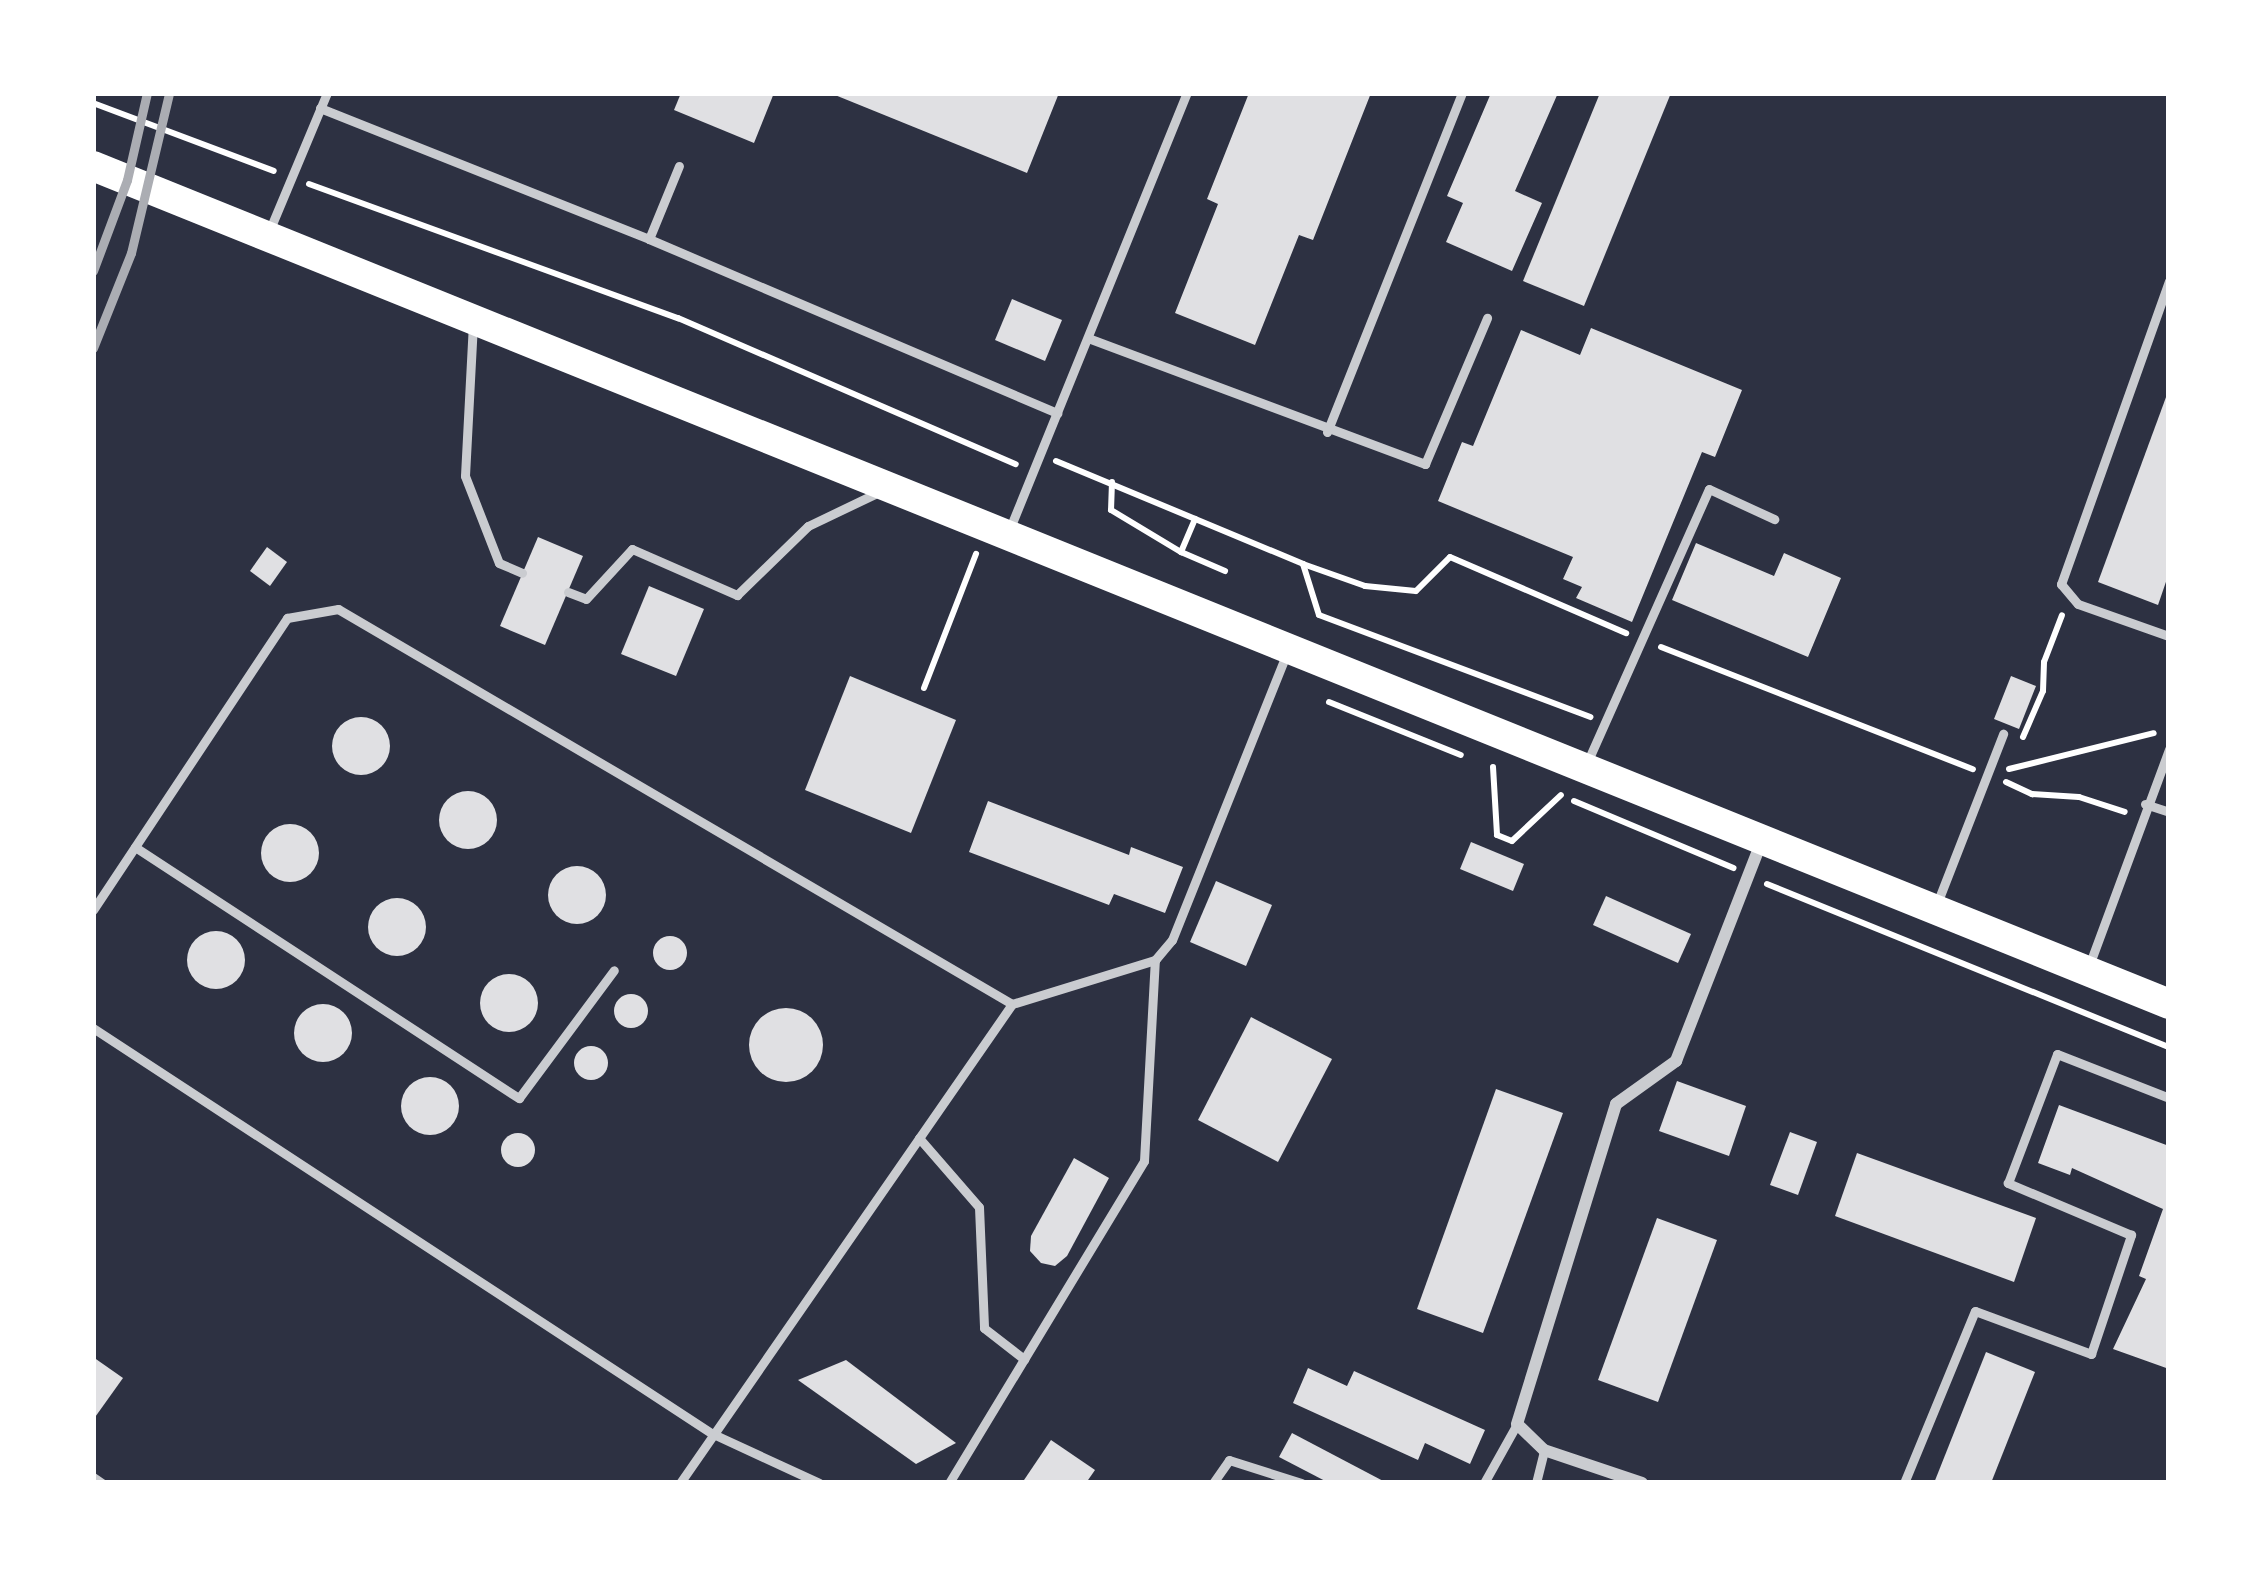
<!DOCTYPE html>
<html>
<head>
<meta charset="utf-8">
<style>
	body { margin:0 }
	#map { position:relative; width:2262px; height:1576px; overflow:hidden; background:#2d3142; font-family:"Noto Sans",sans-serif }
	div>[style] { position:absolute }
	.building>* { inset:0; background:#e0e0e3 }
	.round { border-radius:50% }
	.path>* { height:6px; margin:-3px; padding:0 3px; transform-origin:3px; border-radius:3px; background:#fff }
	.service>* { height:9px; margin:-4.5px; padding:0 4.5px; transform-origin:4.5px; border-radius:4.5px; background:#caccd0 }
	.minor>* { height:12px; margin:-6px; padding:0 6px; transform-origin:6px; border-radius:6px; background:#caccd0 }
	.primary>* { height:30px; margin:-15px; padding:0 15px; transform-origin:15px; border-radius:15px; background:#fff }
	.rail>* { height:9px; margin:-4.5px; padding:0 4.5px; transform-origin:4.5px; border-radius:4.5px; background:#abadb3 }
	span { translate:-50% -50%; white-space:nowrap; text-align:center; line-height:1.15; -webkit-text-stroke:10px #fff; paint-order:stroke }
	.frame { position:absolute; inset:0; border:96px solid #fff; pointer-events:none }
</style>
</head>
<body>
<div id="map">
	<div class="building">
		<i style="clip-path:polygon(681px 93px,774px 93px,754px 143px,674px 110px)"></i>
		<i style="clip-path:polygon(830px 93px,1059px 93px,1027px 173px)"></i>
		<i style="clip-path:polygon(1249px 93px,1371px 93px,1313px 240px,1299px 235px,1255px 345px,1175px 313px,1218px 204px,1207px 199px)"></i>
		<i style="clip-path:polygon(1491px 93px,1558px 93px,1515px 191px,1542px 203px,1512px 271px,1446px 242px,1463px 203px,1447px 196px)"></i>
		<i style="clip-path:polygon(1600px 93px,1671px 93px,1584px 306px,1523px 281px)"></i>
		<i style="clip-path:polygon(1012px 299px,1062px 320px,1045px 361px,995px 340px)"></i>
		<i style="clip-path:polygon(1591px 328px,1742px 390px,1715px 457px,1702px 452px,1632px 622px,1576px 598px,1582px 587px,1563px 579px,1573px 557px,1438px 501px,1462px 442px,1473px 446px,1521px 330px,1580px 355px)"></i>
		<i style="clip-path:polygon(2169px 389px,2169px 573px,2158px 605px,2098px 582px)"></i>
		<i style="clip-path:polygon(538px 537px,583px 556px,545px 645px,500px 626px)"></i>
		<i style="clip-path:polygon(1696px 543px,1774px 576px,1784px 553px,1841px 578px,1808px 657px,1672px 600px)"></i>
		<i style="clip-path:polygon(267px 547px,287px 562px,270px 586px,250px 571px)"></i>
		<i style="clip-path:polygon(649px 586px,704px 609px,676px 676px,621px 654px)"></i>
		<i style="clip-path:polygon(850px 676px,956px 720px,911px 833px,805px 790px)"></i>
		<i style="clip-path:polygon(2011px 676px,2036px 686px,2019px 729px,1994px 719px)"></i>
		<i class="round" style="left:332px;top:717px;width:58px;height:58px"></i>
		<i class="round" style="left:439px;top:791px;width:58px;height:58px"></i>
		<i style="clip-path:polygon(988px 801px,1129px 855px,1131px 847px,1183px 867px,1165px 913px,1114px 894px,1109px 905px,969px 852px)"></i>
		<i class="round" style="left:261px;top:824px;width:58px;height:58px"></i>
		<i style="clip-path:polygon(1471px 842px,1524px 864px,1513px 891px,1460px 869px)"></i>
		<i class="round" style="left:548px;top:866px;width:58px;height:58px"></i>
		<i style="clip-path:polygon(1216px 881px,1272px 905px,1246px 966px,1190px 942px)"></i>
		<i style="clip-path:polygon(1606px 896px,1691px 934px,1678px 963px,1593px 925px)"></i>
		<i class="round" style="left:368px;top:898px;width:58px;height:58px"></i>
		<i class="round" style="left:187px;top:931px;width:58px;height:58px"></i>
		<i class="round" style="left:653px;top:936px;width:34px;height:34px"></i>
		<i class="round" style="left:480px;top:974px;width:58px;height:58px"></i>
		<i class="round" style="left:614px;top:994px;width:34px;height:34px"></i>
		<i class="round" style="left:294px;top:1004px;width:58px;height:58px"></i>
		<i class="round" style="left:749px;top:1008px;width:74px;height:74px"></i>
		<i style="clip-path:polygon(1251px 1017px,1332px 1059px,1278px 1162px,1198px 1120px)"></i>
		<i class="round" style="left:574px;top:1046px;width:34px;height:34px"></i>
		<i class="round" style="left:401px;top:1077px;width:58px;height:58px"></i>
		<i style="clip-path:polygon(1677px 1081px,1746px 1106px,1729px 1156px,1659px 1131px)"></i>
		<i style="clip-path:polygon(1496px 1089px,1563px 1113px,1483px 1333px,1417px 1309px)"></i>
		<i style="clip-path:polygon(2059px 1105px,2169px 1146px,2169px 1369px,2113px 1349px,2146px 1279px,2139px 1276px,2163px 1209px,2072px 1168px,2070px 1175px,2038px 1163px)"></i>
		<i style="clip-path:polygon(1790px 1132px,1817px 1142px,1798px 1195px,1770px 1185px)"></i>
		<i class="round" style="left:501px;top:1133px;width:34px;height:34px"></i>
		<i style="clip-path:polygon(1857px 1153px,2036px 1218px,2014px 1282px,1835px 1216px)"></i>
		<i style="clip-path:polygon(1074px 1158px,1109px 1178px,1067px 1256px,1055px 1266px,1041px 1263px,1030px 1251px,1031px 1236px)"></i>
		<i style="clip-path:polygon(1657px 1218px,1717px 1240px,1658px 1402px,1598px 1380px)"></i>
		<i style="clip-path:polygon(1986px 1352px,2035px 1372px,1991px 1483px,1934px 1483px)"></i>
		<i style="clip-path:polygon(93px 1357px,123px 1378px,93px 1420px)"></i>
		<i style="clip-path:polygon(846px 1360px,956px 1443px,916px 1464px,798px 1380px)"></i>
		<i style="clip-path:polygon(1308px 1368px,1347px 1386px,1354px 1371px,1485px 1430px,1470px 1464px,1425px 1443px,1418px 1460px,1293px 1403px)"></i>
		<i style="clip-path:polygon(1292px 1433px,1387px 1483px,1329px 1483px,1279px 1457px)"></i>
		<i style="clip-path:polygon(1051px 1440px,1095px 1470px,1086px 1483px,1022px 1483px)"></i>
	</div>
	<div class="path">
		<i style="left:93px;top:103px;width:193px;rotate:20.6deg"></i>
		<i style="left:309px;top:184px;width:393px;rotate:20deg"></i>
		<i style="left:678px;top:318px;width:368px;rotate:23.4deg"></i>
		<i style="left:1056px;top:461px;width:268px;rotate:22.6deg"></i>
		<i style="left:1303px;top:564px;width:53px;rotate:72.6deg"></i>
		<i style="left:1319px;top:615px;width:290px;rotate:20.6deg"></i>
		<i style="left:1112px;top:482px;width:28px;rotate:92deg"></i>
		<i style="left:1111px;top:510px;width:82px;rotate:31deg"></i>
		<i style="left:1181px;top:552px;width:36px;rotate:-67deg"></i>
		<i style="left:1181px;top:552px;width:48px;rotate:23.4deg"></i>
		<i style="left:1303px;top:564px;width:66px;rotate:19.5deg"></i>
		<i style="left:1365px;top:586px;width:51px;rotate:5.6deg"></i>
		<i style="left:1416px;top:591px;width:48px;rotate:-45deg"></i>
		<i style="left:1450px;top:557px;width:192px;rotate:23.4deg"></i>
		<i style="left:1661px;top:647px;width:335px;rotate:21.4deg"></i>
		<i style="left:924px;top:688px;width:144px;rotate:-68.8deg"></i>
		<i style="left:1329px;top:702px;width:142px;rotate:21.9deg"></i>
		<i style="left:2023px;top:737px;width:50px;rotate:-66.5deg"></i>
		<i style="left:2043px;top:691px;width:29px;rotate:-88deg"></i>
		<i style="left:2044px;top:662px;width:50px;rotate:-69deg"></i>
		<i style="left:1493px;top:767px;width:68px;rotate:86.6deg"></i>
		<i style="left:1497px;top:835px;width:16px;rotate:22deg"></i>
		<i style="left:1512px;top:841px;width:67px;rotate:-43.2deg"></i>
		<i style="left:2009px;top:769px;width:149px;rotate:-13.9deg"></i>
		<i style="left:2006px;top:782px;width:29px;rotate:25deg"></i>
		<i style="left:2032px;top:794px;width:47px;rotate:3.7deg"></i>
		<i style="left:2079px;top:797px;width:48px;rotate:18.1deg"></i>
		<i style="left:1574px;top:801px;width:173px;rotate:22.8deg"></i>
		<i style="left:1767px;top:884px;width:434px;rotate:22.1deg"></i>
	</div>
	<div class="service">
		<i style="left:320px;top:108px;width:354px;rotate:21.7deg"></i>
		<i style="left:649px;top:239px;width:79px;rotate:-67.7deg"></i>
		<i style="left:270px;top:229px;width:147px;rotate:-67.3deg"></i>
		<i style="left:649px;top:239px;width:444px;rotate:23.1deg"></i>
		<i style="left:2169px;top:281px;width:322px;rotate:109.6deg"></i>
		<i style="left:2061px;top:584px;width:26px;rotate:50deg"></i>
		<i style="left:2078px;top:604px;width:96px;rotate:19.4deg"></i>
		<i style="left:473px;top:323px;width:153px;rotate:93deg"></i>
		<i style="left:465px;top:476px;width:93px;rotate:68.7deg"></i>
		<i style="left:499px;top:563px;width:25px;rotate:23deg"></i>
		<i style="left:1088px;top:338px;width:360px;rotate:20.5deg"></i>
		<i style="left:1425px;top:464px;width:159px;rotate:-67deg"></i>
		<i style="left:1327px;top:432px;width:365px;rotate:-68.3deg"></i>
		<i style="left:1008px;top:533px;width:475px;rotate:-67.9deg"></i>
		<i style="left:568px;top:592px;width:19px;rotate:21deg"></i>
		<i style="left:586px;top:599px;width:68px;rotate:-47.4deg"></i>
		<i style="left:632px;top:549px;width:115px;rotate:23.7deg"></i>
		<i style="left:737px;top:595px;width:99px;rotate:-44.2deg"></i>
		<i style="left:808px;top:526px;width:79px;rotate:-25.6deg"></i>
		<i style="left:1586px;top:765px;width:302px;rotate:-66deg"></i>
		<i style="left:1709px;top:489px;width:72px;rotate:24.8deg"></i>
		<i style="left:2145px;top:804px;width:25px;rotate:18deg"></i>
		<i style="left:135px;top:847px;width:459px;rotate:33.2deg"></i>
		<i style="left:519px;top:1098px;width:159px;rotate:-53.4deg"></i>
		<i style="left:1936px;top:906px;width:185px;rotate:-68.7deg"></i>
		<i style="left:93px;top:910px;width:351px;rotate:-56.4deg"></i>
		<i style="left:287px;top:618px;width:52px;rotate:-10deg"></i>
		<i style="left:338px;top:609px;width:781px;rotate:30.37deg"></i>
		<i style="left:2090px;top:963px;width:228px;rotate:-69.7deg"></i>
		<i style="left:93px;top:1028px;width:739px;rotate:33.24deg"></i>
		<i style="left:711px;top:1433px;width:119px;rotate:24.8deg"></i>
		<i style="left:919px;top:1138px;width:91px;rotate:49deg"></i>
		<i style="left:979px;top:1207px;width:121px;rotate:87.6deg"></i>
		<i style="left:984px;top:1328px;width:51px;rotate:37.8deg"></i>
		<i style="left:93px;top:1477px;width:11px;rotate:34deg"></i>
		<i style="left:680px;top:1483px;width:583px;rotate:-55.27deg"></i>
		<i style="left:1012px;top:1004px;width:150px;rotate:-17.1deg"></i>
		<i style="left:1155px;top:960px;width:26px;rotate:-50deg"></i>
		<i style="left:1172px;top:940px;width:309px;rotate:-68.2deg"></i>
		<i style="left:949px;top:1483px;width:376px;rotate:-58.8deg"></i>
		<i style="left:1144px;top:1161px;width:201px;rotate:-86.9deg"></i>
		<i style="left:1213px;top:1483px;width:28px;rotate:-55deg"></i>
		<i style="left:1229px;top:1460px;width:76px;rotate:17.7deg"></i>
		<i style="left:1484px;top:1483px;width:68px;rotate:-60.8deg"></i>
		<i style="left:1536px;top:1483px;width:34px;rotate:-76deg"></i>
		<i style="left:1904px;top:1483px;width:186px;rotate:-67.6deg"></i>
		<i style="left:1975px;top:1311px;width:124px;rotate:20.3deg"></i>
		<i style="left:2091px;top:1354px;width:126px;rotate:-71.4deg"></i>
		<i style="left:2131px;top:1235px;width:134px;rotate:-157.1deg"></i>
		<i style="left:2008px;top:1183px;width:138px;rotate:-69.2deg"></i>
		<i style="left:2057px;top:1054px;width:120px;rotate:21.4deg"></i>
	</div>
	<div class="minor">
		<i style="left:1642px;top:1483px;width:103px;rotate:-161.4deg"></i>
		<i style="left:1544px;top:1450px;width:37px;rotate:-136deg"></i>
		<i style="left:1517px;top:1424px;width:335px;rotate:-72.8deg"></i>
		<i style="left:1616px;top:1104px;width:74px;rotate:-35.6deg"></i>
		<i style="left:1676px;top:1061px;width:234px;rotate:-68.7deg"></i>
	</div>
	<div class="primary">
		<i style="left:93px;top:166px;width:2239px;rotate:21.98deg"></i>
	</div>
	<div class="rail">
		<i style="left:93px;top:271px;width:97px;rotate:-69.5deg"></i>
		<i style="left:127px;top:180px;width:89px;rotate:-77.1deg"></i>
		<i style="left:93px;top:348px;width:102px;rotate:-68.2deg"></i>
		<i style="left:131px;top:253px;width:164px;rotate:-76.6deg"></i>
	</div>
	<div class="frame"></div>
</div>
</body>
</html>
